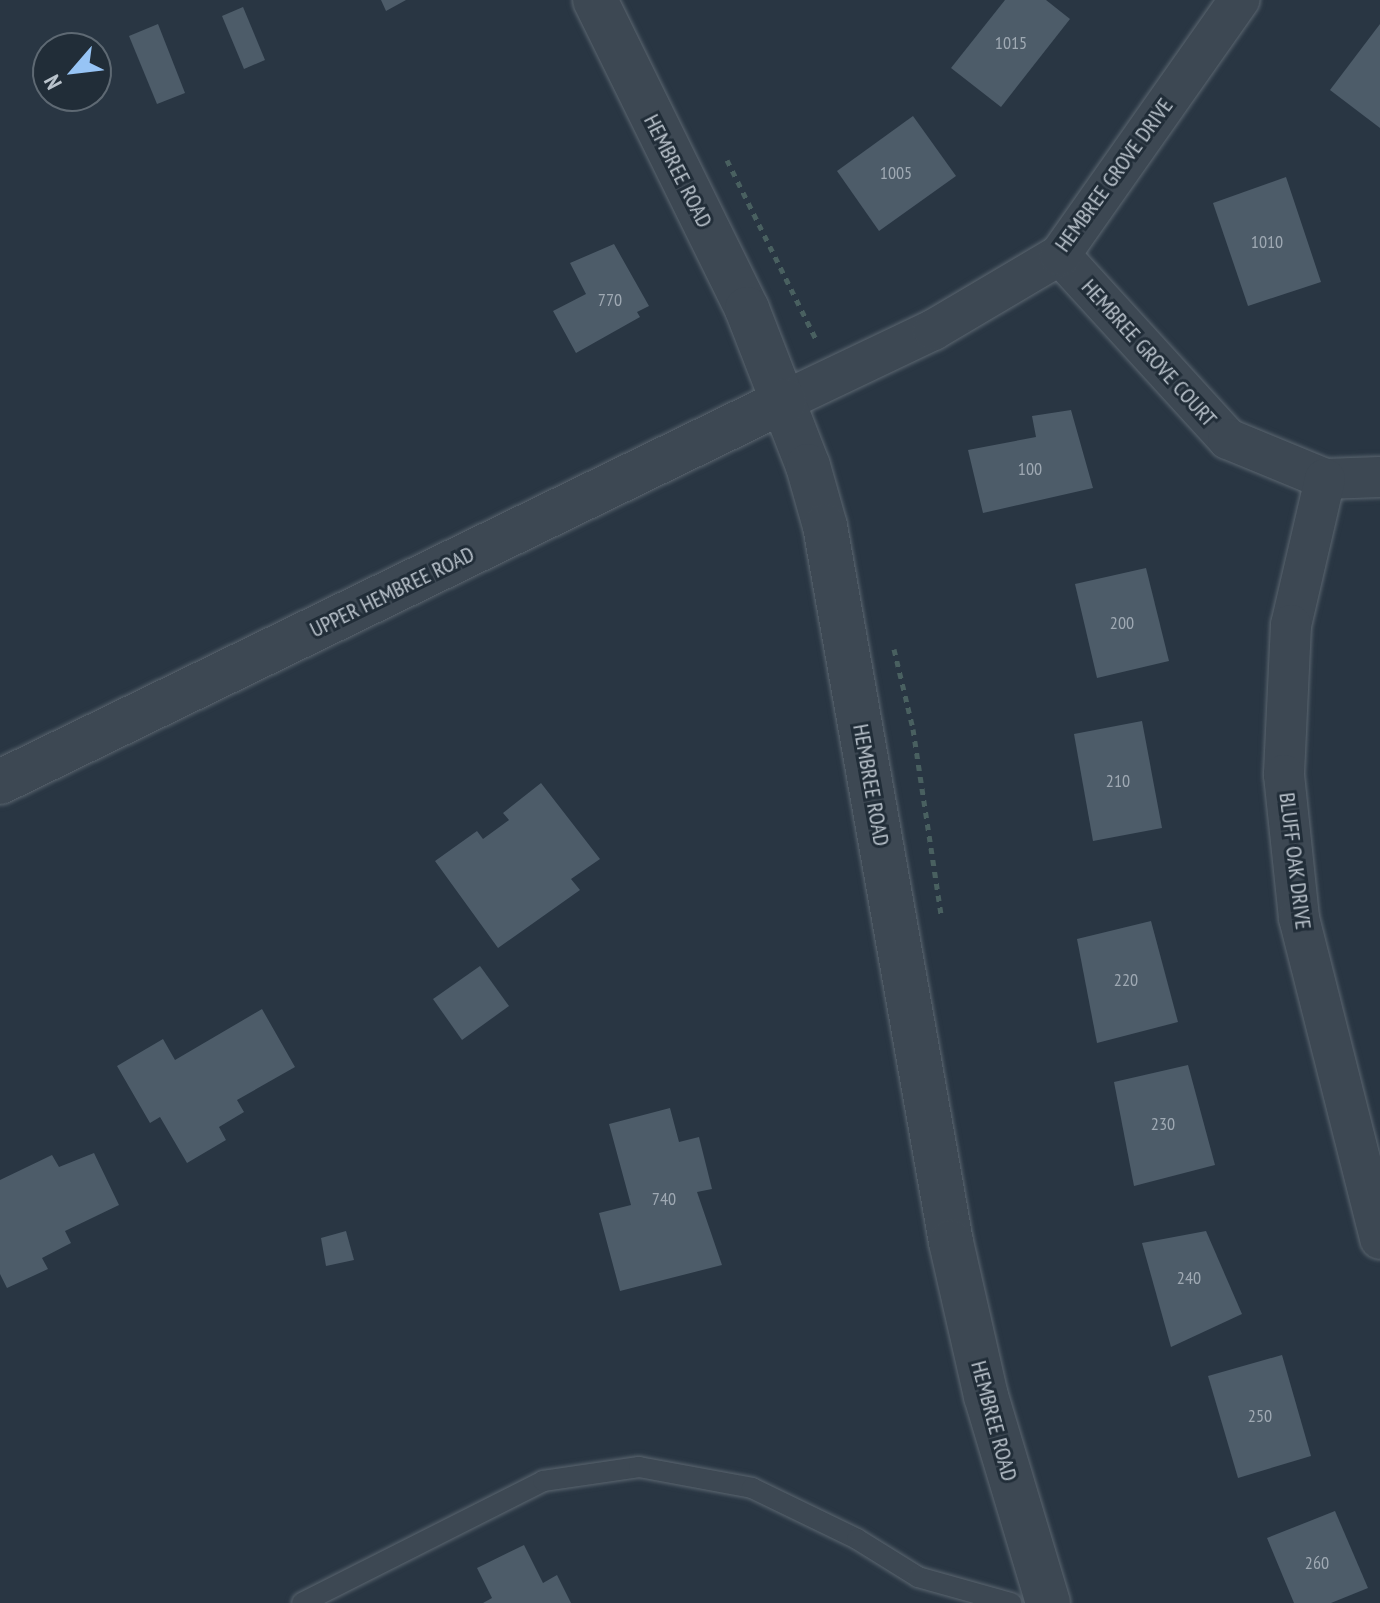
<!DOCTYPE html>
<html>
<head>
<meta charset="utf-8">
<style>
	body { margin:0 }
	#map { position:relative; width:1380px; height:1603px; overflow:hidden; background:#293643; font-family:"PT Sans Narrow",sans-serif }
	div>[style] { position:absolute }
	.building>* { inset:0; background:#4d5c69 }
	.path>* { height:5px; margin-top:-2.5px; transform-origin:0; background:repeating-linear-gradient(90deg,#496060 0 6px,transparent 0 12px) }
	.roads { filter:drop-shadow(0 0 2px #5b6670) drop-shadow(0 0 2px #5b6670) }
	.service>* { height:20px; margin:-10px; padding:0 10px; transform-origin:10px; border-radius:10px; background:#3d4853 }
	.minor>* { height:40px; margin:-20px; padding:0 20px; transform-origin:20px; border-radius:20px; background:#3d4853 }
	.tertiary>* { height:44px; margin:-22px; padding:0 22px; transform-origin:22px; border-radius:22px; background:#3d4853 }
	span { translate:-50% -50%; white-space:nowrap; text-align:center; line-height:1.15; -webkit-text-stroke:6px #212d38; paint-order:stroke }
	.number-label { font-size:18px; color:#9fa9b3 }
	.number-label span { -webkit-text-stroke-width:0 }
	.street-label { font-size:22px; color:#bac3cc }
	.north { position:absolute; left:32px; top:32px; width:80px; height:80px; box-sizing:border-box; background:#212d38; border:2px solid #5e6973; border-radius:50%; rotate:242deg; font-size:22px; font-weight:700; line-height:32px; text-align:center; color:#bac3cc }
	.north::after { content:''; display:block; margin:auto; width:28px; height:36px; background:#97c4f5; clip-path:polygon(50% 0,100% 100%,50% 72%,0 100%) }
</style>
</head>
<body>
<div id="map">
	<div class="building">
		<i style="clip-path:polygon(381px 0,406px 0,386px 11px)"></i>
		<i style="clip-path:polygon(1005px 0,1046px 0,1070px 19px,1001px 107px,951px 68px)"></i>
		<i style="clip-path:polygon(243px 7px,265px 60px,244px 69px,222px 16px)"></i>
		<i style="clip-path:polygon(158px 24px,185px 93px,157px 104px,129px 36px)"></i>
		<i style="clip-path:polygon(1380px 24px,1380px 128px,1330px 90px)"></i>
		<i style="clip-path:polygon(913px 116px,956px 176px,879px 231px,837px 171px)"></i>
		<i style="clip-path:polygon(1286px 177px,1321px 282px,1248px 306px,1213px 203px)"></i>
		<i style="clip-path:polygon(614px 244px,649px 306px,637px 312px,640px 317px,576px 353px,553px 311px,586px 294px,570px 263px)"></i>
		<i style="clip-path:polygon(1071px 410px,1093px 488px,983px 513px,968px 450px,1036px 437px,1032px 416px)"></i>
		<i style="clip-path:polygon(1146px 568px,1169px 661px,1097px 678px,1075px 584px)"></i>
		<i style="clip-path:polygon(1142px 721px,1162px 828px,1093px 841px,1074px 734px)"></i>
		<i style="clip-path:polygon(541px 783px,600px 859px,571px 879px,580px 890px,498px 948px,435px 861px,477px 831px,483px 839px,509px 820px,503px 813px)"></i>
		<i style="clip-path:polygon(1151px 921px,1178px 1022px,1097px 1043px,1077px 939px)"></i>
		<i style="clip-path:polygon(480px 966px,509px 1006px,462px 1040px,433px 999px)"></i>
		<i style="clip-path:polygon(262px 1009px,295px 1067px,237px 1100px,244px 1112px,219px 1127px,226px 1140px,187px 1163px,160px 1117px,150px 1123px,117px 1066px,163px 1039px,175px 1060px)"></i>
		<i style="clip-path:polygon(1188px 1065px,1215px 1165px,1134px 1186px,1114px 1082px)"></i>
		<i style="clip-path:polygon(670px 1108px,679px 1142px,699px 1137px,712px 1189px,697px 1192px,722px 1265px,620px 1291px,599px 1213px,631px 1205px,609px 1124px)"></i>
		<i style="clip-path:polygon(94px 1153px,119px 1205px,65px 1231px,71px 1243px,42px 1258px,48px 1269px,7px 1288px,0 1274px,0 1180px,52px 1155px,59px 1167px)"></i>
		<i style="clip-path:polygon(346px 1231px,354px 1260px,326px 1266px,321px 1238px)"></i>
		<i style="clip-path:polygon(1206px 1231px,1242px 1314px,1171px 1347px,1142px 1243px)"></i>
		<i style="clip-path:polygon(1282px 1355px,1311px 1456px,1238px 1478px,1208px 1376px)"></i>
		<i style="clip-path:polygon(1335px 1511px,1368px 1588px,1331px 1603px,1294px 1603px,1267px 1538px)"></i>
		<i style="clip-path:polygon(524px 1545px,543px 1583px,557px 1575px,571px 1603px,483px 1603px,492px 1598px,477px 1568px)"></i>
	</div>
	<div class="path">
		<i style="left:727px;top:160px;width:202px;rotate:63.6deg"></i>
		<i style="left:894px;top:649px;width:82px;rotate:76.6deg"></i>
		<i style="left:913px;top:729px;width:188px;rotate:81.4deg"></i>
	</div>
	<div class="roads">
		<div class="service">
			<i style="left:302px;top:1603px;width:270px;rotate:-26.8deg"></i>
			<i style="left:543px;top:1481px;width:97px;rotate:-8.3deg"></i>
			<i style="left:639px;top:1467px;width:115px;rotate:10.5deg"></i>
			<i style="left:752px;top:1488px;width:117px;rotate:25.9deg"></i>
			<i style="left:857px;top:1539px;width:72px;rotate:31.9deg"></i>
			<i style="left:918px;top:1577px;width:97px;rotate:15.6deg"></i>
		</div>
		<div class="minor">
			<i style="left:1060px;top:255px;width:249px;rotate:47.6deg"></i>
			<i style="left:1228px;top:439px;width:105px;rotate:22.4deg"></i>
			<i style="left:1325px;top:479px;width:55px;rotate:-2.1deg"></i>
			<i style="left:784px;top:401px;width:165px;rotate:-25.5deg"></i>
			<i style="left:933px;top:330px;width:147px;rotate:-30.6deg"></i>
			<i style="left:1060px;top:255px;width:312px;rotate:-54.9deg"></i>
			<i style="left:1325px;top:479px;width:150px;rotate:103.1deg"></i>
			<i style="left:1291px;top:625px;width:150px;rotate:92.7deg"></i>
			<i style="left:1284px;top:775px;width:144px;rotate:84deg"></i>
			<i style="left:1299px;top:918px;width:331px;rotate:75.8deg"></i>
		</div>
		<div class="tertiary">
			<i style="left:595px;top:0;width:344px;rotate:63.8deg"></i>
			<i style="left:747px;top:309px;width:168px;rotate:68.8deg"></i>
			<i style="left:808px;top:466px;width:62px;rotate:74.2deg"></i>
			<i style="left:825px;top:526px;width:727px;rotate:80.02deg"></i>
			<i style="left:951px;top:1242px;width:158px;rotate:77.2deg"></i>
			<i style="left:986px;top:1396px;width:216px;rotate:73.3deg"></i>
			<i style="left:0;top:782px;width:872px;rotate:-25.92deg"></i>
		</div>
	</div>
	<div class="number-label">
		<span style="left:1011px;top:43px">1015</span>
		<span style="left:896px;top:173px">1005</span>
		<span style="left:1267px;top:242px">1010</span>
		<span style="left:610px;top:300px">770</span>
		<span style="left:1030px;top:469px">100</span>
		<span style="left:1122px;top:623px">200</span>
		<span style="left:1118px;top:781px">210</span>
		<span style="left:1126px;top:980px">220</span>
		<span style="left:1163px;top:1124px">230</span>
		<span style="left:664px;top:1199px">740</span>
		<span style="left:1189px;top:1278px">240</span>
		<span style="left:1260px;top:1416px">250</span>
		<span style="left:1317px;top:1563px">260</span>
	</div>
	<div class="street-label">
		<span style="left:678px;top:171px;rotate:63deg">HEMBREE ROAD</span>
		<span style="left:1114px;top:175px;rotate:-54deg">HEMBREE GROVE DRIVE</span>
		<span style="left:1149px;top:353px;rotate:48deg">HEMBREE GROVE COURT</span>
		<span style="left:392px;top:592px;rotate:-26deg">UPPER HEMBREE ROAD</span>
		<span style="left:871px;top:785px;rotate:80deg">HEMBREE ROAD</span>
		<span style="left:1295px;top:861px;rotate:83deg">BLUFF OAK DRIVE</span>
		<span style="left:994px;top:1421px;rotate:75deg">HEMBREE ROAD</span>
	</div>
	<div class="north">N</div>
</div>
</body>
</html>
